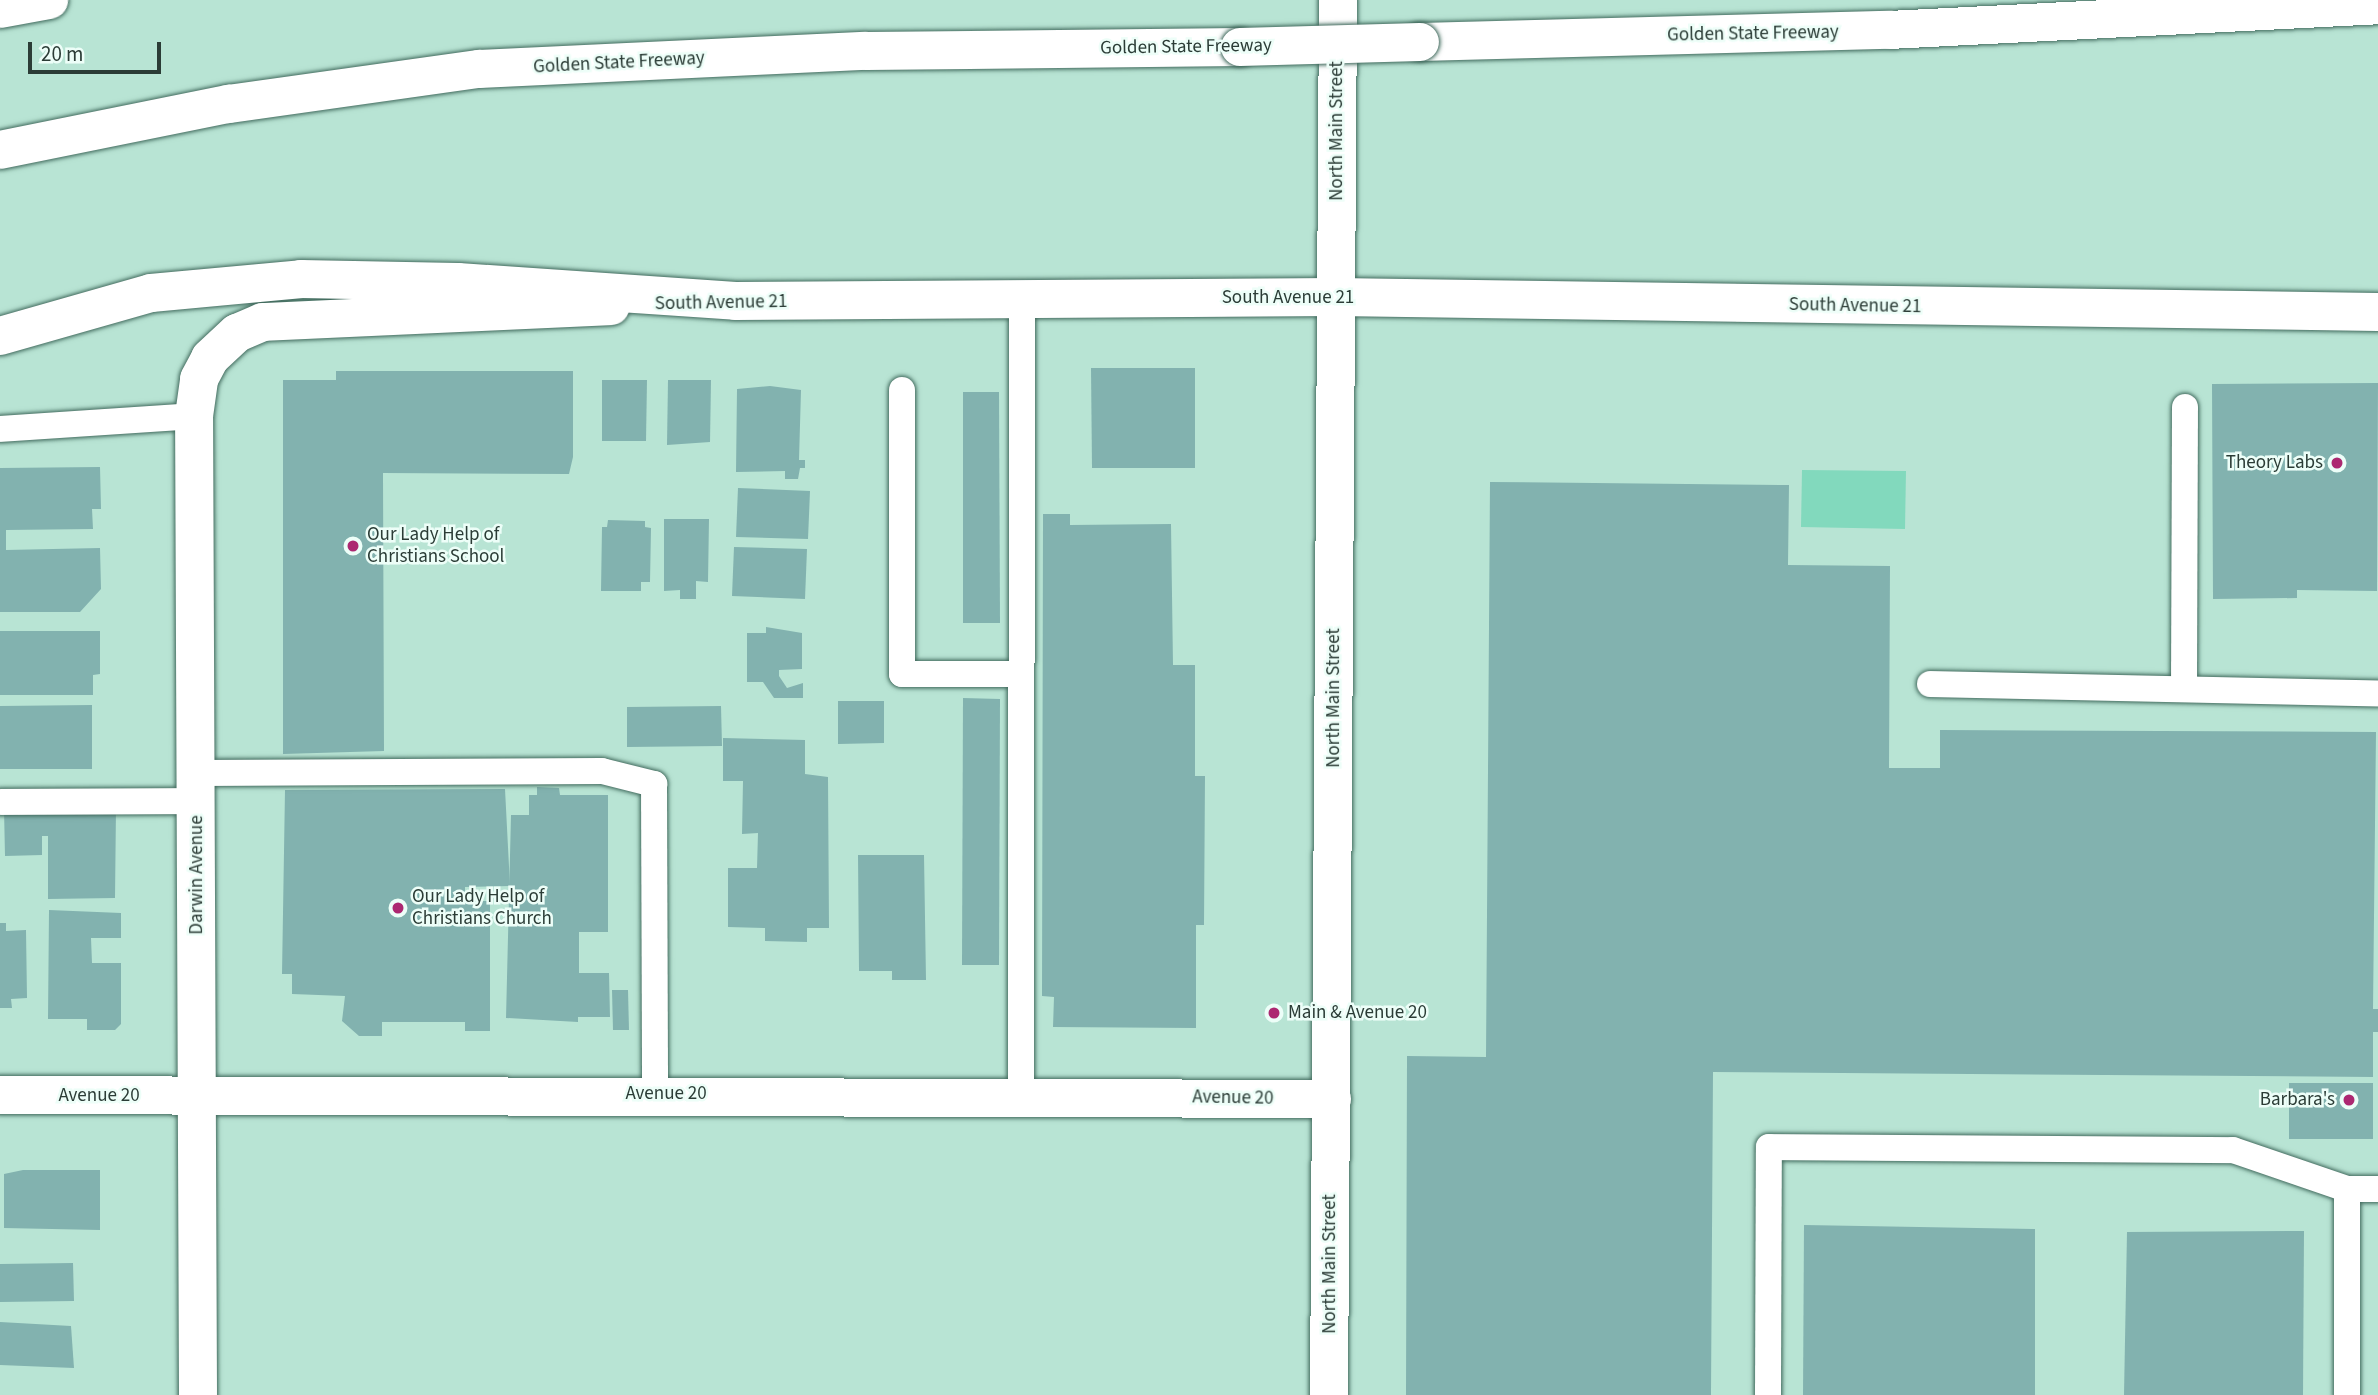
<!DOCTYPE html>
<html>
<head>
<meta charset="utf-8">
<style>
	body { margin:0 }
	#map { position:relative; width:2378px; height:1395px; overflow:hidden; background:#b8e4d4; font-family:"Source Sans 3",sans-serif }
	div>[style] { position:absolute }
	.green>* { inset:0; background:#82d9bd }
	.building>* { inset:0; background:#82b2af }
	.roads { filter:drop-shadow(0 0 2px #426b5e) drop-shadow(0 0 2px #426b5e) }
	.service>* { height:26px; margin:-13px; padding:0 13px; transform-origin:13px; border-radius:13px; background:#fff }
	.minor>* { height:38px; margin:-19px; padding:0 19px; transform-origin:19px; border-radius:19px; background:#fff }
	.secondary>* { height:38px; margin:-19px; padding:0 19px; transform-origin:19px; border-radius:19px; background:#fff }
	.motorway>* { height:38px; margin:-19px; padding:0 19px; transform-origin:19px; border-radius:19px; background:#fff }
	.bridges { filter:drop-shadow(0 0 2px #426b5e) drop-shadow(0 0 2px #426b5e) }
	.motorway-bridge>* { height:38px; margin:-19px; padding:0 19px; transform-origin:19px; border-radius:19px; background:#fff }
	.dots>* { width:19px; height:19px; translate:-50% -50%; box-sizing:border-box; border:4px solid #edfef8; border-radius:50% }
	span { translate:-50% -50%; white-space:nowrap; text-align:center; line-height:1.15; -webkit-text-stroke:5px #edfef8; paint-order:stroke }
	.street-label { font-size:19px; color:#2b3c36 }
	.poi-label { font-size:19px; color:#2b3c36 }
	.right { translate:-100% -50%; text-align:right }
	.left { translate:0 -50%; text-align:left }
	.scale { position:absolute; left:28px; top:42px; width:133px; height:32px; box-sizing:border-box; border:4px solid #2b3c36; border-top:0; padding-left:9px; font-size:21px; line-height:24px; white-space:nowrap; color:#2b3c36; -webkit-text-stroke:5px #edfef8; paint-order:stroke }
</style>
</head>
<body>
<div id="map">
	<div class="green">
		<i style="clip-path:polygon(1802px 470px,1906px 471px,1905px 529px,1801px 527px)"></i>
	</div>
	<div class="building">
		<i style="clip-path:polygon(1091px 368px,1195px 368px,1195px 468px,1092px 468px)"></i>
		<i style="clip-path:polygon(336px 371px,573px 371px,573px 457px,569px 474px,383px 473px,384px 751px,283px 754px,283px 380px,336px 380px)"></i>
		<i style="clip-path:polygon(602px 380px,647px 380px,646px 441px,602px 441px)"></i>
		<i style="clip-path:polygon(668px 380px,711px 380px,710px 442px,667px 445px)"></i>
		<i style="clip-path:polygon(2378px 383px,2377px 591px,2297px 590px,2297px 598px,2213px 599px,2212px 384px)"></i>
		<i style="clip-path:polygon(770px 386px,801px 390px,799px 460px,805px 460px,805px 468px,800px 468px,798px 479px,785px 479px,785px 471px,736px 472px,737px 389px)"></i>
		<i style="clip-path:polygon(963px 392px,999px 392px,1000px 623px,963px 623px)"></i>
		<i style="clip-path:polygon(100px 467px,101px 509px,92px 509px,93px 529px,6px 530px,6px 550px,100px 548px,101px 589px,80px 612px,0 612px,0 468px)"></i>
		<i style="clip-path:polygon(1490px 482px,1789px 485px,1788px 565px,1890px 566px,1889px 768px,1940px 768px,1940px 730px,2376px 732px,2373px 1009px,2378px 1009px,2378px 1032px,2373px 1032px,2373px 1077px,1713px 1072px,1711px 1395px,1406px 1395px,1407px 1056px,1486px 1057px)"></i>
		<i style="clip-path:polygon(738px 488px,810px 491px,808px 539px,736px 537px)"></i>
		<i style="clip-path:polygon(1043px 514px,1070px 514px,1070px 525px,1171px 524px,1173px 665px,1195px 665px,1195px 776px,1205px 776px,1204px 925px,1196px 925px,1196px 1028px,1053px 1027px,1054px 997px,1042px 996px)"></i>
		<i style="clip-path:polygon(664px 519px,709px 519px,708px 582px,696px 581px,696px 599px,680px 599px,680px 590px,664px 591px)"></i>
		<i style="clip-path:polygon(608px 520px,645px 521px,645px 527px,651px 528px,650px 582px,641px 582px,641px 591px,601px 591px,602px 527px,607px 527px)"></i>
		<i style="clip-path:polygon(734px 547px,807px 549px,805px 599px,732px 596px)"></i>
		<i style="clip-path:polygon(766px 627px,802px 633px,802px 669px,779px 670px,779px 676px,787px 688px,803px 683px,803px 698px,774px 698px,763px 682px,747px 682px,747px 633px,766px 633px)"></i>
		<i style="clip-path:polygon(0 631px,100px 631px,100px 674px,93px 675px,93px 695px,0 695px)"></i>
		<i style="clip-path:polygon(963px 698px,1000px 699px,999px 965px,962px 965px)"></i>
		<i style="clip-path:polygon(838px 701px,884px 701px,884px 743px,838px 744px)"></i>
		<i style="clip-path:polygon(92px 705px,92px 769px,0 769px,0 706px)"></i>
		<i style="clip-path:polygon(721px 706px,722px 746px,627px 747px,627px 707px)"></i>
		<i style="clip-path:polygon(723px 738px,805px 740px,805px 774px,828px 777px,829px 928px,807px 928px,807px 942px,765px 941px,765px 928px,728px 927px,728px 868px,757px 868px,758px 833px,742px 834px,743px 781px,723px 781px)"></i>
		<i style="clip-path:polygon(537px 787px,559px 788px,560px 795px,608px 795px,608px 932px,579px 932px,579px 973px,609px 973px,610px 1017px,578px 1017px,578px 1022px,506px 1018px,511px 815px,529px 815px,529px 795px,537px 795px)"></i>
		<i style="clip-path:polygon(505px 789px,510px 886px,465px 887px,465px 901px,490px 901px,490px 1031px,465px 1031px,465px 1022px,382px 1022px,382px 1036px,359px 1036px,342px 1021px,345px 996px,292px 994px,292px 974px,282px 974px,285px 790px)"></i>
		<i style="clip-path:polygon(116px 808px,115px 898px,48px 899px,48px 836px,42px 836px,42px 855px,5px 856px,4px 809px)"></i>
		<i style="clip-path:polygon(858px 855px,924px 855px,926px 980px,892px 980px,892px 971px,859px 971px)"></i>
		<i style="clip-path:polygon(49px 910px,121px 913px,121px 938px,91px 938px,92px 963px,121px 963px,121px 1024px,115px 1030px,87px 1030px,87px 1019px,48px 1019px)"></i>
		<i style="clip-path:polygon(0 923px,6px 923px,6px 931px,26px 930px,27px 998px,11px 999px,12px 1008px,0 1008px)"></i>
		<i style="clip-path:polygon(612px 990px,628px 990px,629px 1030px,613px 1030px)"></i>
		<i style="clip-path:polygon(2289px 1083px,2373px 1083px,2373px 1139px,2289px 1139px)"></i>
		<i style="clip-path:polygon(23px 1170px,100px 1170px,100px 1230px,4px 1228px,4px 1174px)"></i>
		<i style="clip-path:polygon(1804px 1225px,2035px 1229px,2035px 1395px,1803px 1395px)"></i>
		<i style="clip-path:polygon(2304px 1231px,2303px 1395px,2124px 1395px,2127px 1232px)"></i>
		<i style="clip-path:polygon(73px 1263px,74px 1301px,0 1302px,0 1264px)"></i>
		<i style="clip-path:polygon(0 1322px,71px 1326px,74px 1368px,0 1365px)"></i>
	</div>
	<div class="roads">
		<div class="service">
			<i style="left:902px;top:390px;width:284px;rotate:90deg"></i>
			<i style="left:902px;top:674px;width:119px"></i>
			<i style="left:0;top:429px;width:194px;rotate:-3.8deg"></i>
			<i style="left:1930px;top:684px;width:448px;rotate:1.2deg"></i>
			<i style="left:2184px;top:689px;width:282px;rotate:-89.8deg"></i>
			<i style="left:198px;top:773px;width:404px;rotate:-0.3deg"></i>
			<i style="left:602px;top:771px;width:54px;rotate:14deg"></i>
			<i style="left:654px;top:784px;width:309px;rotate:89.8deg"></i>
			<i style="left:1px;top:802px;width:197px;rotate:-0.3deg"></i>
			<i style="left:1021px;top:1096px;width:796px;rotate:-89.93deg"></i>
			<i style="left:1768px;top:1395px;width:248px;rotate:-89.8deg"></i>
			<i style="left:1769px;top:1147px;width:464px;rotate:0.4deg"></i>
			<i style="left:2233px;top:1150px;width:120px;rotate:18.9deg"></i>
			<i style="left:2347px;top:1189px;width:31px"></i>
			<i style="left:2347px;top:1395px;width:206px;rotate:-90deg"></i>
		</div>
		<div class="minor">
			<i style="left:1336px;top:297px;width:1042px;rotate:0.82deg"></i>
			<i style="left:0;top:1095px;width:1332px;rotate:0.17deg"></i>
			<i style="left:198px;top:1395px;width:979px;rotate:-90.23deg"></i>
			<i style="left:194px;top:416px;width:37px;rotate:-82deg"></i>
			<i style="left:199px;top:379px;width:24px;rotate:-62deg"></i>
			<i style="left:210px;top:358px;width:37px;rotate:-43deg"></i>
			<i style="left:237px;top:333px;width:28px;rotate:-23deg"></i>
			<i style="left:263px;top:322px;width:348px;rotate:-2.6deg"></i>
		</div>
		<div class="secondary">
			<i style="left:735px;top:301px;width:601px;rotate:-0.38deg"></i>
			<i style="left:1329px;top:1395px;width:1395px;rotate:-89.63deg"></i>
		</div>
		<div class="motorway">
			<i style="left:0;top:9px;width:50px;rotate:-10.4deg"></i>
			<i style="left:1420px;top:42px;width:469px;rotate:-1.5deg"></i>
			<i style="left:1889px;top:30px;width:490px;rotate:-2.9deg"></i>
			<i style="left:0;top:150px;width:234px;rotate:-11.4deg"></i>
			<i style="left:229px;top:104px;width:252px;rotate:-8deg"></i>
			<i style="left:479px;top:69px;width:387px;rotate:-2.7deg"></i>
			<i style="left:866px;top:51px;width:374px;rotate:-0.6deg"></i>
			<i style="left:0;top:336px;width:157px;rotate:-15.9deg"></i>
			<i style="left:151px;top:293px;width:151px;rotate:-5.3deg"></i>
			<i style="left:301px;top:279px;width:157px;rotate:1.1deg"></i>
			<i style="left:458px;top:282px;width:278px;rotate:3.9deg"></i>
		</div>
	</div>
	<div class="bridges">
		<div class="motorway-bridge">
			<i style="left:1240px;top:47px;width:180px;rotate:-1.6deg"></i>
		</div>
	</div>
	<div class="dots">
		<i style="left:2337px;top:463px;background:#ac2871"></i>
		<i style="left:353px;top:546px;background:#ac2871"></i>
		<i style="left:398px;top:908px;background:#ac2871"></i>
		<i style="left:1274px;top:1013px;background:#ac2871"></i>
		<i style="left:2349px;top:1100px;background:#ac2871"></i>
	</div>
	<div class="street-label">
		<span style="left:1753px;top:34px;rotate:-1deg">Golden State Freeway</span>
		<span style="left:1186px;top:47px;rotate:-1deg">Golden State Freeway</span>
		<span style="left:619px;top:63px;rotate:-3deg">Golden State Freeway</span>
		<span style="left:1337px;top:131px;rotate:-90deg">North Main Street</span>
		<span style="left:1288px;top:298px">South Avenue 21</span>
		<span style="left:721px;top:303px;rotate:-1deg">South Avenue 21</span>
		<span style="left:1855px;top:306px;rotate:1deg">South Avenue 21</span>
		<span style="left:1334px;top:698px;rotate:-90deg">North Main Street</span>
		<span style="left:197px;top:875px;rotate:-90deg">Darwin Avenue</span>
		<span style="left:666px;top:1094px">Avenue 20</span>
		<span style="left:99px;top:1096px">Avenue 20</span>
		<span style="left:1233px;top:1098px;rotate:1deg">Avenue 20</span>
		<span style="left:1330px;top:1264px;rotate:-90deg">North Main Street</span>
	</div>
	<div class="poi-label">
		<span class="right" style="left:2323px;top:463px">Theory Labs</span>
		<span class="left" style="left:367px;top:546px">Our Lady Help of<br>Christians School</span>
		<span class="left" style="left:412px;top:908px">Our Lady Help of<br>Christians Church</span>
		<span class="left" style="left:1288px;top:1013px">Main &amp; Avenue 20</span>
		<span class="right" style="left:2335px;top:1100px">Barbara's</span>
	</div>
	<div class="scale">20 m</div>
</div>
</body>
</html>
